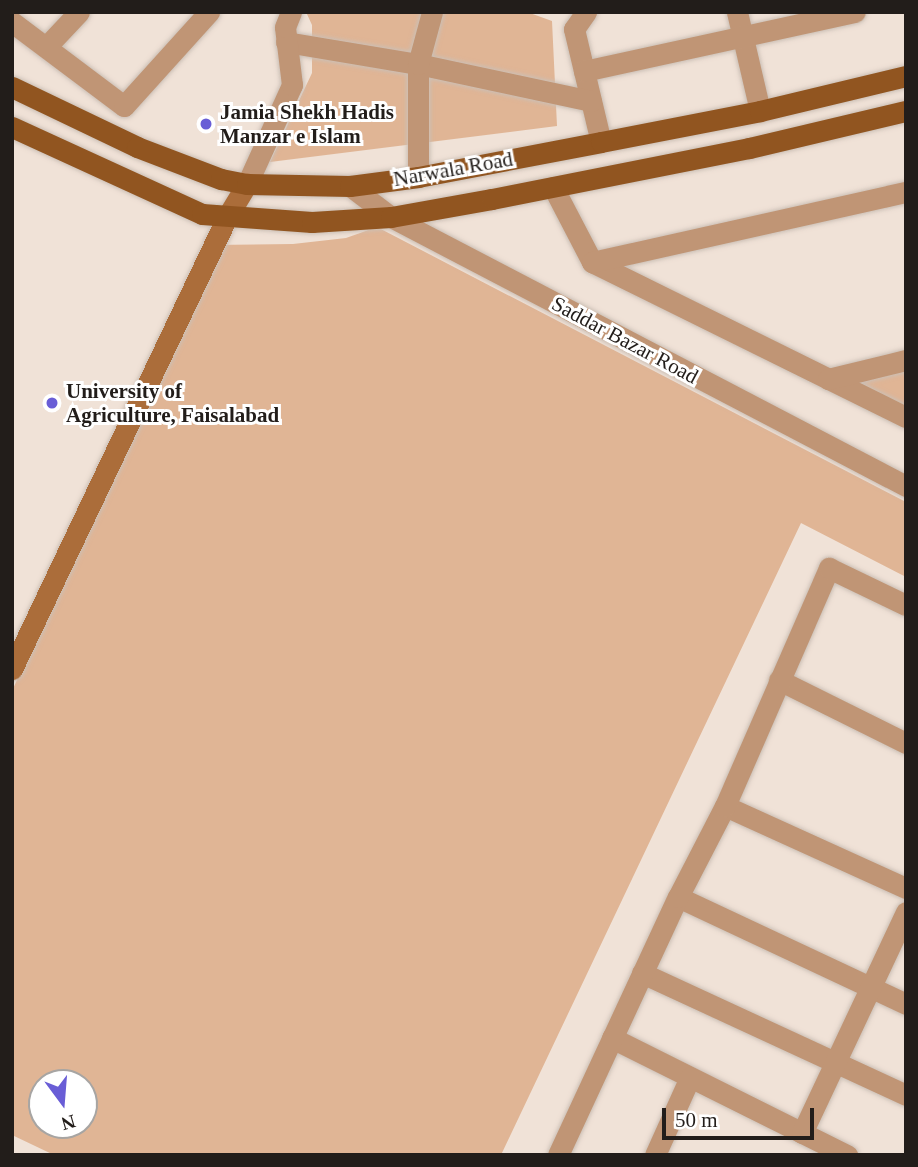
<!DOCTYPE html>
<html>
<head>
<meta charset="utf-8">
<style>
	body { margin:0 }
	#map { position:relative; width:918px; height:1167px; overflow:hidden; background:#f0e2d7; font-family:"Times New Roman",serif }
	div>[style] { position:absolute }
	.green>* { inset:0; background:#e0b595 }
	.roads { filter:drop-shadow(0 0 2px #cbbfb5) drop-shadow(0 0 2px #cbbfb5) }
	.street>* { height:21px; margin:-10.5px; padding:0 10.5px; transform-origin:10.5px; border-radius:10.5px; background:#c09575 }
	.secondary>* { height:21px; margin:-10.5px; padding:0 10.5px; transform-origin:10.5px; border-radius:10.5px; background:#ab6d3a }
	.primary>* { height:21px; margin:-10.5px; padding:0 10.5px; transform-origin:10.5px; border-radius:10.5px; background:#915520 }
	.dots>* { width:19px; height:19px; translate:-50% -50%; box-sizing:border-box; border:4px solid #fff; border-radius:50% }
	span { translate:-50% -50%; white-space:nowrap; text-align:center; line-height:1.15; -webkit-text-stroke:6px #fff; paint-order:stroke }
	.poi-label { font-size:21px; color:#221d1a; font-weight:700 }
	.left { translate:0 -50%; text-align:left }
	.street-label { font-size:21px; color:#221d1a }
	.frame { position:absolute; inset:0; border:14px solid #221d1a; pointer-events:none }
	.north { position:absolute; left:28px; top:1069px; width:70px; height:70px; box-sizing:border-box; background:#fff; border:2px solid #a7a5a3; border-radius:50%; rotate:164deg; font-size:19px; font-weight:700; line-height:28px; text-align:center; color:#221d1a }
	.north::after { content:''; display:block; margin:auto; width:24px; height:32px; background:#695dd6; clip-path:polygon(50% 0,100% 100%,50% 72%,0 100%) }
	.scale { position:absolute; left:662px; top:1108px; width:152px; height:32px; box-sizing:border-box; border:4px solid #221d1a; border-top:0; padding-left:9px; font-size:21px; line-height:24px; white-space:nowrap; color:#221d1a; -webkit-text-stroke:5px #fff; paint-order:stroke }
</style>
</head>
<body>
<div id="map">
	<div class="green">
		<i style="clip-path:polygon(306px 12px,527px 12px,552px 21px,557px 126px,270px 162px,312px 73px,312px 25px)"></i>
		<i style="clip-path:polygon(evenodd,377px 227px,906px 502px,906px 577px,801px 523px,501px 1155px,54px 1155px,12px 1135px,12px 691px,211px 245px,293px 244px,346px 238px,377px 227px,42px 1083px,84px 1083px,84px 1125px,42px 1125px,42px 1083px)"></i>
		<i style="clip-path:polygon(906px 353px,906px 410px,824px 372px)"></i>
	</div>
	<div class="roads">
		<div class="street">
			<i style="left:586px;top:12px;width:21px;rotate:125deg"></i>
			<i style="left:574px;top:29px;width:116px;rotate:76.6deg"></i>
			<i style="left:737px;top:12px;width:102px;rotate:76.9deg"></i>
			<i style="left:12px;top:22px;width:140px;rotate:36.9deg"></i>
			<i style="left:124px;top:106px;width:127px;rotate:-47.9deg"></i>
			<i style="left:286px;top:42px;width:134px;rotate:9.5deg"></i>
			<i style="left:418px;top:64px;width:177px;rotate:12.1deg"></i>
			<i style="left:46px;top:47px;width:48px;rotate:-46.7deg"></i>
			<i style="left:584px;top:71px;width:277px;rotate:-12.3deg"></i>
			<i style="left:418px;top:177px;width:113px;rotate:-90deg"></i>
			<i style="left:418px;top:64px;width:54px;rotate:-74.9deg"></i>
			<i style="left:247px;top:184px;width:109px;rotate:-65.6deg"></i>
			<i style="left:292px;top:85px;width:58px;rotate:-96.9deg"></i>
			<i style="left:285px;top:27px;width:16px;rotate:-68deg"></i>
			<i style="left:350px;top:186px;width:51px;rotate:37.1deg"></i>
			<i style="left:391px;top:217px;width:581px;rotate:27.58deg"></i>
			<i style="left:553px;top:187px;width:85px;rotate:62.5deg"></i>
			<i style="left:592px;top:262px;width:350px;rotate:26.3deg"></i>
			<i style="left:592px;top:262px;width:322px;rotate:-12.6deg"></i>
			<i style="left:828px;top:379px;width:80px;rotate:-13.7deg"></i>
			<i style="left:779px;top:680px;width:142px;rotate:26.4deg"></i>
			<i style="left:725px;top:806px;width:199px;rotate:24.4deg"></i>
			<i style="left:678px;top:897px;width:252px;rotate:25.1deg"></i>
			<i style="left:642px;top:973px;width:291px;rotate:24.8deg"></i>
			<i style="left:612px;top:1038px;width:263px;rotate:26.5deg"></i>
			<i style="left:802px;top:1133px;width:244px;rotate:-64.8deg"></i>
			<i style="left:558px;top:1155px;width:285px;rotate:-65.1deg"></i>
			<i style="left:678px;top:897px;width:102px;rotate:-62.7deg"></i>
			<i style="left:725px;top:806px;width:260px;rotate:-66.4deg"></i>
			<i style="left:829px;top:568px;width:85px;rotate:25.7deg"></i>
			<i style="left:655px;top:1155px;width:85px;rotate:-65.8deg"></i>
		</div>
		<div class="secondary">
			<i style="left:12px;top:669px;width:501px;rotate:-64.56deg"></i>
			<i style="left:227px;top:217px;width:39px;rotate:-59deg"></i>
		</div>
		<div class="primary">
			<i style="left:12px;top:87px;width:139px;rotate:25.6deg"></i>
			<i style="left:137px;top:147px;width:90px;rotate:20.9deg"></i>
			<i style="left:221px;top:179px;width:26px;rotate:11deg"></i>
			<i style="left:247px;top:184px;width:103px;rotate:1.1deg"></i>
			<i style="left:350px;top:186px;width:69px;rotate:-7.5deg"></i>
			<i style="left:418px;top:177px;width:186px;rotate:-10.8deg"></i>
			<i style="left:601px;top:142px;width:162px;rotate:-11deg"></i>
			<i style="left:760px;top:111px;width:150px;rotate:-13.5deg"></i>
			<i style="left:12px;top:127px;width:209px;rotate:24.6deg"></i>
			<i style="left:202px;top:214px;width:110px;rotate:4.2deg"></i>
			<i style="left:312px;top:222px;width:79px;rotate:-3.6deg"></i>
			<i style="left:391px;top:217px;width:103px;rotate:-10.1deg"></i>
			<i style="left:492px;top:199px;width:262px;rotate:-11.2deg"></i>
			<i style="left:749px;top:148px;width:161px;rotate:-13.3deg"></i>
		</div>
	</div>
	<div class="dots">
		<i style="left:206px;top:124px;background:#695dd6"></i>
		<i style="left:52px;top:403px;background:#695dd6"></i>
	</div>
	<div class="poi-label">
		<span class="left" style="left:220px;top:124px">Jamia Shekh Hadis<br>Manzar e Islam</span>
		<span class="left" style="left:66px;top:403px">University of<br>Agriculture, Faisalabad</span>
	</div>
	<div class="street-label">
		<span style="left:453px;top:169px;rotate:-10deg">Narwala Road</span>
		<span style="left:625px;top:340px;rotate:28deg">Saddar Bazar Road</span>
	</div>
	<div class="frame"></div>
	<div class="north">N</div>
	<div class="scale">50 m</div>
</div>
</body>
</html>
